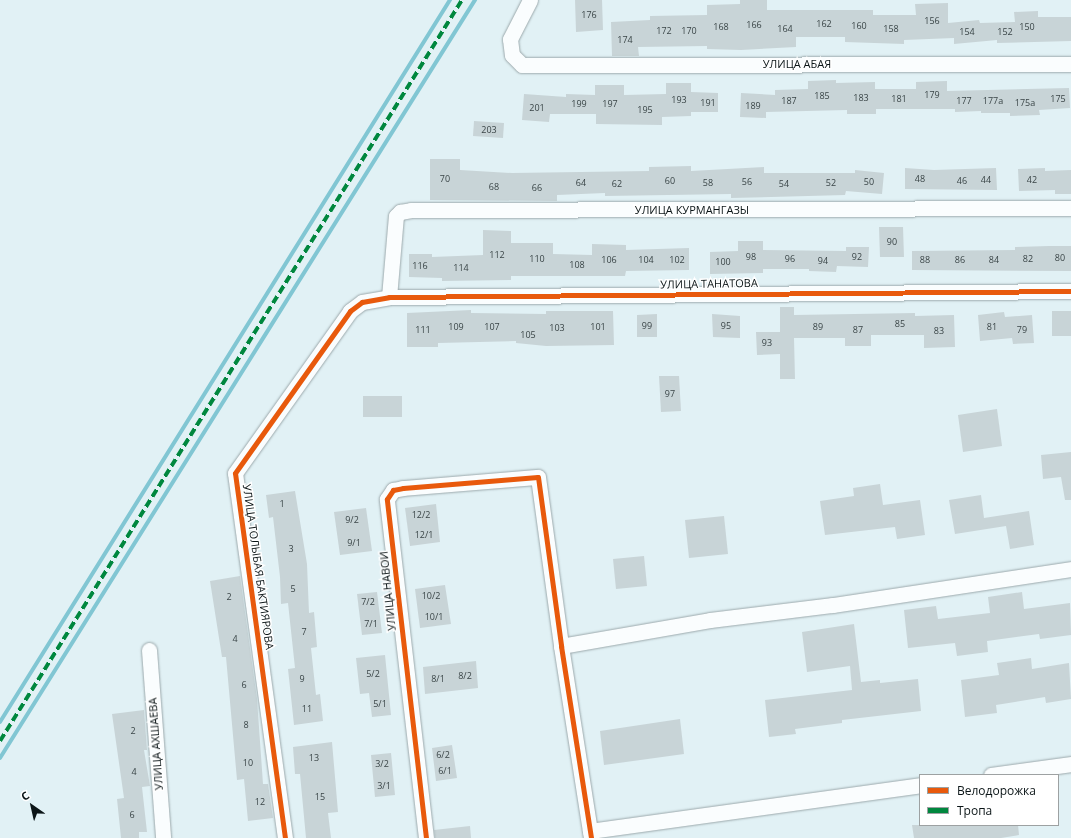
<!DOCTYPE html>
<html>
<head>
<meta charset="utf-8">
<style>
	body { margin:0 }
	#map { position:relative; width:1071px; height:838px; overflow:hidden; background:#e1f1f5; font-family:"Open Sans",sans-serif }
	div>[style] { position:absolute }
	.stream>* { height:4px; margin:-2px; padding:0 2px; transform-origin:2px; border-radius:2px; background:#81c6d3 }
	.building>* { inset:0; background:#c8d4d7 }
	.roads { filter:drop-shadow(0 0 1px #9ca9ac) drop-shadow(0 0 1px #9ca9ac) }
	.street>* { height:15px; margin:-7.5px; padding:0 7.5px; transform-origin:7.5px; border-radius:7.5px; background:#fafdfe }
	.quiet>* { height:4px; margin-top:-2px; transform-origin:0; background:repeating-linear-gradient(90deg,#00873e 0 8px,transparent 0 12px) }
	.cycleway>* { height:5px; margin:-2.5px; padding:0 2.5px; transform-origin:2.5px; border-radius:2.5px; background:#e8590c }
	span { translate:-50% -50%; white-space:nowrap; text-align:center; line-height:1.15; -webkit-text-stroke:3px #fff; paint-order:stroke }
	.number-label { font-size:9px; color:#3a4547 }
	.number-label span { -webkit-text-stroke-width:0 }
	.street-label { font-size:11px; color:#0b1517 }
	.legend { position:absolute; left:919px; top:774px; width:140px; height:52px; box-sizing:border-box; background:#fff; border:1px solid #9da1a2; margin:0; padding:5px 7px; list-style:none; font-size:12px; color:#0b1517 }
	.legend li { display:flex; align-items:center; gap:8px; height:20px }
	.legend b { width:20px; border:1px solid #9da1a2 }
	.north { position:absolute; left:12px; top:786px; width:40px; height:40px; -webkit-text-stroke:3px #fff; paint-order:stroke; rotate:326deg; font-size:11px; font-weight:700; line-height:16px; text-align:center; color:#0b1517 }
	.north::after { content:''; display:block; margin:auto; width:14px; height:18px; background:#0b1517; clip-path:polygon(50% 0,100% 100%,50% 72%,0 100%) }
</style>
</head>
<body>
<div id="map">
	<div class="stream">
		<i style="left:0;top:722px;width:851px;rotate:-58.07deg"></i>
		<i style="left:0;top:758px;width:895px;rotate:-57.93deg"></i>
	</div>
	<div class="building">
		<i style="clip-path:polygon(575px 0,602px 0,603px 30px,576px 32px)"></i>
		<i style="clip-path:polygon(740px 0,767px 0,767px 10px,873px 10px,873px 15px,916px 15px,915px 4px,948px 3px,948px 23px,979px 20px,980px 23px,1015px 22px,1014px 12px,1038px 11px,1038px 17px,1071px 17px,1071px 41px,997px 43px,997px 40px,954px 44px,954px 38px,904px 40px,904px 44px,845px 42px,845px 37px,796px 37px,796px 47px,741px 50px,707px 49px,707px 46px,638px 47px,639px 56px,612px 56px,611px 22px,650px 20px,650px 16px,707px 15px,707px 5px,740px 4px)"></i>
		<i style="clip-path:polygon(836px 80px,836px 83px,875px 82px,875px 89px,916px 89px,916px 82px,947px 81px,947px 91px,1069px 88px,1070px 108px,1039px 110px,1040px 115px,1010px 116px,1010px 113px,981px 113px,981px 111px,955px 112px,955px 109px,876px 109px,876px 114px,847px 114px,847px 110px,766px 112px,766px 118px,740px 117px,741px 93px,775px 95px,775px 90px,808px 89px,808px 81px)"></i>
		<i style="clip-path:polygon(666px 83px,691px 83px,691px 92px,718px 93px,718px 112px,691px 112px,691px 116px,662px 117px,662px 125px,596px 124px,596px 114px,550px 114px,549px 122px,522px 120px,524px 94px,566px 97px,566px 94px,595px 95px,595px 85px,624px 85px,624px 95px,666px 94px)"></i>
		<i style="clip-path:polygon(474px 121px,504px 123px,503px 138px,473px 136px)"></i>
		<i style="clip-path:polygon(430px 159px,460px 159px,460px 170px,512px 173px,649px 171px,649px 167px,691px 166px,691px 171px,764px 167px,764px 173px,855px 173px,855px 170px,884px 173px,882px 194px,846px 191px,845px 195px,731px 198px,731px 194px,605px 196px,605px 193px,557px 195px,557px 201px,430px 200px)"></i>
		<i style="clip-path:polygon(905px 168px,934px 170px,996px 168px,997px 190px,905px 189px)"></i>
		<i style="clip-path:polygon(1045px 168px,1045px 171px,1071px 170px,1071px 194px,1055px 194px,1055px 190px,1019px 191px,1018px 169px)"></i>
		<i style="clip-path:polygon(879px 227px,903px 227px,904px 257px,880px 257px)"></i>
		<i style="clip-path:polygon(483px 230px,511px 231px,511px 243px,553px 243px,553px 254px,592px 255px,592px 244px,626px 245px,626px 250px,689px 248px,689px 270px,626px 271px,625px 276px,511px 276px,511px 280px,442px 281px,442px 278px,409px 277px,409px 254px,432px 254px,432px 257px,483px 255px)"></i>
		<i style="clip-path:polygon(738px 241px,763px 241px,763px 250px,846px 251px,846px 247px,869px 247px,868px 267px,837px 266px,836px 272px,809px 271px,809px 269px,763px 269px,763px 273px,710px 274px,710px 252px,738px 251px)"></i>
		<i style="clip-path:polygon(1049px 246px,1071px 246px,1071px 271px,912px 270px,912px 251px,1015px 250px,1015px 247px)"></i>
		<i style="clip-path:polygon(780px 307px,794px 307px,794px 315px,915px 313px,915px 316px,954px 315px,955px 347px,924px 348px,924px 335px,871px 335px,871px 346px,845px 346px,845px 338px,794px 338px,795px 379px,780px 379px,780px 354px,757px 355px,756px 332px,780px 332px)"></i>
		<i style="clip-path:polygon(471px 310px,471px 313px,546px 314px,546px 311px,613px 311px,614px 345px,546px 346px,516px 343px,516px 341px,438px 343px,438px 347px,407px 347px,407px 313px)"></i>
		<i style="clip-path:polygon(1052px 311px,1071px 311px,1071px 336px,1052px 336px)"></i>
		<i style="clip-path:polygon(1004px 312px,1005px 317px,1032px 315px,1034px 343px,1013px 344px,1012px 338px,980px 341px,978px 315px)"></i>
		<i style="clip-path:polygon(657px 314px,657px 337px,637px 337px,637px 315px)"></i>
		<i style="clip-path:polygon(712px 314px,740px 316px,740px 338px,713px 337px)"></i>
		<i style="clip-path:polygon(659px 376px,679px 376px,681px 411px,661px 412px)"></i>
		<i style="clip-path:polygon(363px 396px,402px 396px,402px 417px,363px 417px)"></i>
		<i style="clip-path:polygon(997px 409px,1002px 446px,963px 452px,958px 415px)"></i>
		<i style="clip-path:polygon(1071px 452px,1071px 500px,1065px 500px,1061px 477px,1043px 479px,1041px 455px)"></i>
		<i style="clip-path:polygon(880px 484px,883px 505px,920px 500px,925px 535px,897px 539px,895px 527px,825px 535px,820px 501px,854px 496px,853px 488px)"></i>
		<i style="clip-path:polygon(295px 491px,307px 564px,309px 613px,314px 612px,317px 647px,311px 648px,316px 695px,320px 694px,323px 721px,294px 725px,288px 669px,295px 668px,288px 603px,281px 604px,280px 577px,273px 517px,269px 518px,266px 495px)"></i>
		<i style="clip-path:polygon(981px 495px,984px 518px,1029px 511px,1034px 545px,1010px 549px,1006px 526px,955px 534px,949px 500px)"></i>
		<i style="clip-path:polygon(436px 504px,440px 542px,410px 546px,405px 508px)"></i>
		<i style="clip-path:polygon(366px 508px,372px 551px,340px 555px,334px 512px)"></i>
		<i style="clip-path:polygon(724px 516px,728px 554px,689px 558px,685px 520px)"></i>
		<i style="clip-path:polygon(644px 556px,647px 586px,616px 589px,613px 559px)"></i>
		<i style="clip-path:polygon(240px 576px,257px 699px,263px 784px,268px 784px,273px 818px,248px 821px,244px 779px,237px 780px,226px 657px,222px 657px,210px 581px)"></i>
		<i style="clip-path:polygon(445px 585px,451px 624px,420px 628px,415px 589px)"></i>
		<i style="clip-path:polygon(377px 592px,382px 633px,362px 635px,357px 594px)"></i>
		<i style="clip-path:polygon(1022px 592px,1024px 609px,1070px 603px,1071px 635px,1040px 639px,1039px 634px,987px 641px,988px 652px,957px 656px,955px 643px,908px 648px,904px 610px,936px 606px,938px 619px,990px 613px,988px 597px)"></i>
		<i style="clip-path:polygon(854px 624px,861px 682px,880px 680px,880px 683px,918px 679px,921px 711px,842px 720px,842px 723px,795px 729px,796px 734px,769px 737px,765px 700px,852px 690px,850px 666px,807px 672px,802px 632px)"></i>
		<i style="clip-path:polygon(385px 655px,391px 715px,372px 717px,369px 693px,360px 694px,356px 658px)"></i>
		<i style="clip-path:polygon(1031px 658px,1032px 669px,1069px 663px,1071px 699px,1046px 703px,1045px 697px,996px 705px,997px 713px,965px 717px,961px 680px,999px 675px,997px 663px)"></i>
		<i style="clip-path:polygon(476px 661px,478px 688px,425px 694px,423px 667px)"></i>
		<i style="clip-path:polygon(144px 710px,147px 750px,144px 750px,150px 786px,142px 787px,147px 832px,139px 832px,139px 838px,121px 838px,117px 799px,124px 798px,112px 714px)"></i>
		<i style="clip-path:polygon(680px 719px,684px 754px,604px 765px,600px 731px)"></i>
		<i style="clip-path:polygon(332px 742px,338px 812px,328px 813px,331px 838px,306px 838px,300px 774px,295px 774px,293px 747px)"></i>
		<i style="clip-path:polygon(452px 745px,457px 778px,436px 781px,432px 748px)"></i>
		<i style="clip-path:polygon(391px 753px,395px 795px,375px 797px,371px 755px)"></i>
		<i style="clip-path:polygon(912px 825px,1018px 825px,1019px 835px,1001px 838px,914px 838px)"></i>
		<i style="clip-path:polygon(470px 826px,471px 838px,435px 838px,434px 830px)"></i>
	</div>
	<div class="roads">
		<div class="street">
			<i style="left:530px;top:0;width:44px;rotate:117.1deg"></i>
			<i style="left:510px;top:39px;width:16px;rotate:83deg"></i>
			<i style="left:512px;top:55px;width:14px;rotate:45deg"></i>
			<i style="left:522px;top:65px;width:549px;rotate:-0.1deg"></i>
			<i style="left:389px;top:297px;width:81px;rotate:-85.1deg"></i>
			<i style="left:396px;top:216px;width:6px;rotate:-45deg"></i>
			<i style="left:400px;top:212px;width:11px;rotate:-10deg"></i>
			<i style="left:411px;top:210px;width:660px;rotate:-0.17deg"></i>
			<i style="left:561px;top:646px;width:151px;rotate:-9.9deg"></i>
			<i style="left:710px;top:620px;width:124px;rotate:-7deg"></i>
			<i style="left:833px;top:605px;width:241px;rotate:-8.6deg"></i>
			<i style="left:149px;top:650px;width:189px;rotate:85.7deg"></i>
			<i style="left:991px;top:775px;width:81px;rotate:-7.8deg"></i>
			<i style="left:590px;top:831px;width:333px;rotate:-7.9deg"></i>
			<i style="left:285px;top:838px;width:368px;rotate:-97.8deg"></i>
			<i style="left:235px;top:473px;width:199px;rotate:-54.6deg"></i>
			<i style="left:350px;top:311px;width:15px;rotate:-37deg"></i>
			<i style="left:362px;top:302px;width:27px;rotate:-10deg"></i>
			<i style="left:389px;top:297px;width:682px;rotate:-0.5deg"></i>
			<i style="left:426px;top:838px;width:341px;rotate:-96.6deg"></i>
			<i style="left:387px;top:499px;width:11px;rotate:-56deg"></i>
			<i style="left:393px;top:490px;width:10px;rotate:-11deg"></i>
			<i style="left:403px;top:488px;width:135px;rotate:-4.7deg"></i>
			<i style="left:538px;top:477px;width:171px;rotate:82.2deg"></i>
			<i style="left:561px;top:646px;width:194px;rotate:81.1deg"></i>
		</div>
	</div>
	<div class="quiet">
		<i style="left:0;top:741px;width:873px;rotate:-58.06deg"></i>
	</div>
	<div class="cycleway">
		<i style="left:285px;top:838px;width:368px;rotate:-97.8deg"></i>
		<i style="left:235px;top:473px;width:199px;rotate:-54.6deg"></i>
		<i style="left:350px;top:311px;width:15px;rotate:-37deg"></i>
		<i style="left:362px;top:302px;width:27px;rotate:-10deg"></i>
		<i style="left:389px;top:297px;width:682px;rotate:-0.5deg"></i>
		<i style="left:426px;top:838px;width:341px;rotate:-96.6deg"></i>
		<i style="left:387px;top:499px;width:11px;rotate:-56deg"></i>
		<i style="left:393px;top:490px;width:10px;rotate:-11deg"></i>
		<i style="left:403px;top:488px;width:135px;rotate:-4.7deg"></i>
		<i style="left:538px;top:477px;width:171px;rotate:82.2deg"></i>
		<i style="left:561px;top:646px;width:194px;rotate:81.1deg"></i>
	</div>
	<div class="number-label">
		<span style="left:589px;top:15px">176</span>
		<span style="left:932px;top:21px">156</span>
		<span style="left:824px;top:24px">162</span>
		<span style="left:754px;top:25px">166</span>
		<span style="left:859px;top:26px">160</span>
		<span style="left:721px;top:27px">168</span>
		<span style="left:1027px;top:27px">150</span>
		<span style="left:785px;top:29px">164</span>
		<span style="left:891px;top:29px">158</span>
		<span style="left:664px;top:31px">172</span>
		<span style="left:689px;top:31px">170</span>
		<span style="left:967px;top:32px">154</span>
		<span style="left:1005px;top:32px">152</span>
		<span style="left:625px;top:40px">174</span>
		<span style="left:932px;top:95px">179</span>
		<span style="left:822px;top:96px">185</span>
		<span style="left:861px;top:98px">183</span>
		<span style="left:899px;top:99px">181</span>
		<span style="left:1058px;top:99px">175</span>
		<span style="left:679px;top:100px">193</span>
		<span style="left:789px;top:101px">187</span>
		<span style="left:964px;top:101px">177</span>
		<span style="left:993px;top:101px">177а</span>
		<span style="left:708px;top:103px">191</span>
		<span style="left:1025px;top:103px">175а</span>
		<span style="left:579px;top:104px">199</span>
		<span style="left:610px;top:104px">197</span>
		<span style="left:753px;top:106px">189</span>
		<span style="left:537px;top:108px">201</span>
		<span style="left:645px;top:110px">195</span>
		<span style="left:489px;top:130px">203</span>
		<span style="left:445px;top:179px">70</span>
		<span style="left:920px;top:179px">48</span>
		<span style="left:986px;top:180px">44</span>
		<span style="left:1032px;top:180px">42</span>
		<span style="left:670px;top:181px">60</span>
		<span style="left:962px;top:181px">46</span>
		<span style="left:747px;top:182px">56</span>
		<span style="left:869px;top:182px">50</span>
		<span style="left:581px;top:183px">64</span>
		<span style="left:708px;top:183px">58</span>
		<span style="left:831px;top:183px">52</span>
		<span style="left:617px;top:184px">62</span>
		<span style="left:784px;top:184px">54</span>
		<span style="left:494px;top:187px">68</span>
		<span style="left:537px;top:188px">66</span>
		<span style="left:892px;top:242px">90</span>
		<span style="left:497px;top:255px">112</span>
		<span style="left:751px;top:257px">98</span>
		<span style="left:857px;top:257px">92</span>
		<span style="left:1060px;top:258px">80</span>
		<span style="left:537px;top:259px">110</span>
		<span style="left:790px;top:259px">96</span>
		<span style="left:1028px;top:259px">82</span>
		<span style="left:609px;top:260px">106</span>
		<span style="left:646px;top:260px">104</span>
		<span style="left:677px;top:260px">102</span>
		<span style="left:925px;top:260px">88</span>
		<span style="left:960px;top:260px">86</span>
		<span style="left:994px;top:260px">84</span>
		<span style="left:823px;top:261px">94</span>
		<span style="left:723px;top:262px">100</span>
		<span style="left:577px;top:265px">108</span>
		<span style="left:420px;top:266px">116</span>
		<span style="left:461px;top:268px">114</span>
		<span style="left:900px;top:324px">85</span>
		<span style="left:647px;top:326px">99</span>
		<span style="left:726px;top:326px">95</span>
		<span style="left:456px;top:327px">109</span>
		<span style="left:492px;top:327px">107</span>
		<span style="left:598px;top:327px">101</span>
		<span style="left:818px;top:327px">89</span>
		<span style="left:992px;top:327px">81</span>
		<span style="left:557px;top:328px">103</span>
		<span style="left:423px;top:330px">111</span>
		<span style="left:858px;top:330px">87</span>
		<span style="left:1022px;top:330px">79</span>
		<span style="left:939px;top:331px">83</span>
		<span style="left:528px;top:335px">105</span>
		<span style="left:767px;top:343px">93</span>
		<span style="left:670px;top:394px">97</span>
		<span style="left:282px;top:504px">1</span>
		<span style="left:421px;top:515px">12/2</span>
		<span style="left:352px;top:520px">9/2</span>
		<span style="left:424px;top:535px">12/1</span>
		<span style="left:354px;top:543px">9/1</span>
		<span style="left:291px;top:549px">3</span>
		<span style="left:293px;top:589px">5</span>
		<span style="left:431px;top:596px">10/2</span>
		<span style="left:229px;top:597px">2</span>
		<span style="left:368px;top:602px">7/2</span>
		<span style="left:434px;top:617px">10/1</span>
		<span style="left:371px;top:624px">7/1</span>
		<span style="left:304px;top:632px">7</span>
		<span style="left:235px;top:639px">4</span>
		<span style="left:373px;top:674px">5/2</span>
		<span style="left:465px;top:676px">8/2</span>
		<span style="left:302px;top:679px">9</span>
		<span style="left:438px;top:679px">8/1</span>
		<span style="left:244px;top:685px">6</span>
		<span style="left:380px;top:704px">5/1</span>
		<span style="left:307px;top:709px">11</span>
		<span style="left:246px;top:725px">8</span>
		<span style="left:133px;top:731px">2</span>
		<span style="left:443px;top:755px">6/2</span>
		<span style="left:314px;top:758px">13</span>
		<span style="left:248px;top:763px">10</span>
		<span style="left:382px;top:764px">3/2</span>
		<span style="left:445px;top:771px">6/1</span>
		<span style="left:134px;top:772px">4</span>
		<span style="left:384px;top:786px">3/1</span>
		<span style="left:320px;top:797px">15</span>
		<span style="left:260px;top:802px">12</span>
		<span style="left:132px;top:815px">6</span>
	</div>
	<div class="street-label">
		<span style="left:797px;top:64px">УЛИЦА АБАЯ</span>
		<span style="left:692px;top:210px">УЛИЦА КУРМАНГАЗЫ</span>
		<span style="left:709px;top:284px;rotate:-1deg">УЛИЦА ТАНАТОВА</span>
		<span style="left:258px;top:567px;rotate:82deg">УЛИЦА ТОЛЫБАЯ БАКТИЯРОВА</span>
		<span style="left:388px;top:591px;rotate:-96deg">УЛИЦА НАВОИ</span>
		<span style="left:156px;top:744px;rotate:-94deg">УЛИЦА АХШАЕВА</span>
	</div>
	<ul class="legend">
	<li><b style="height:5px;background:#e8590c"></b>Велодорожка</li>
	<li><b style="height:5px;background:#00873e"></b>Тропа</li>
	</ul>
	<div class="north">С</div>
</div>
</body>
</html>
